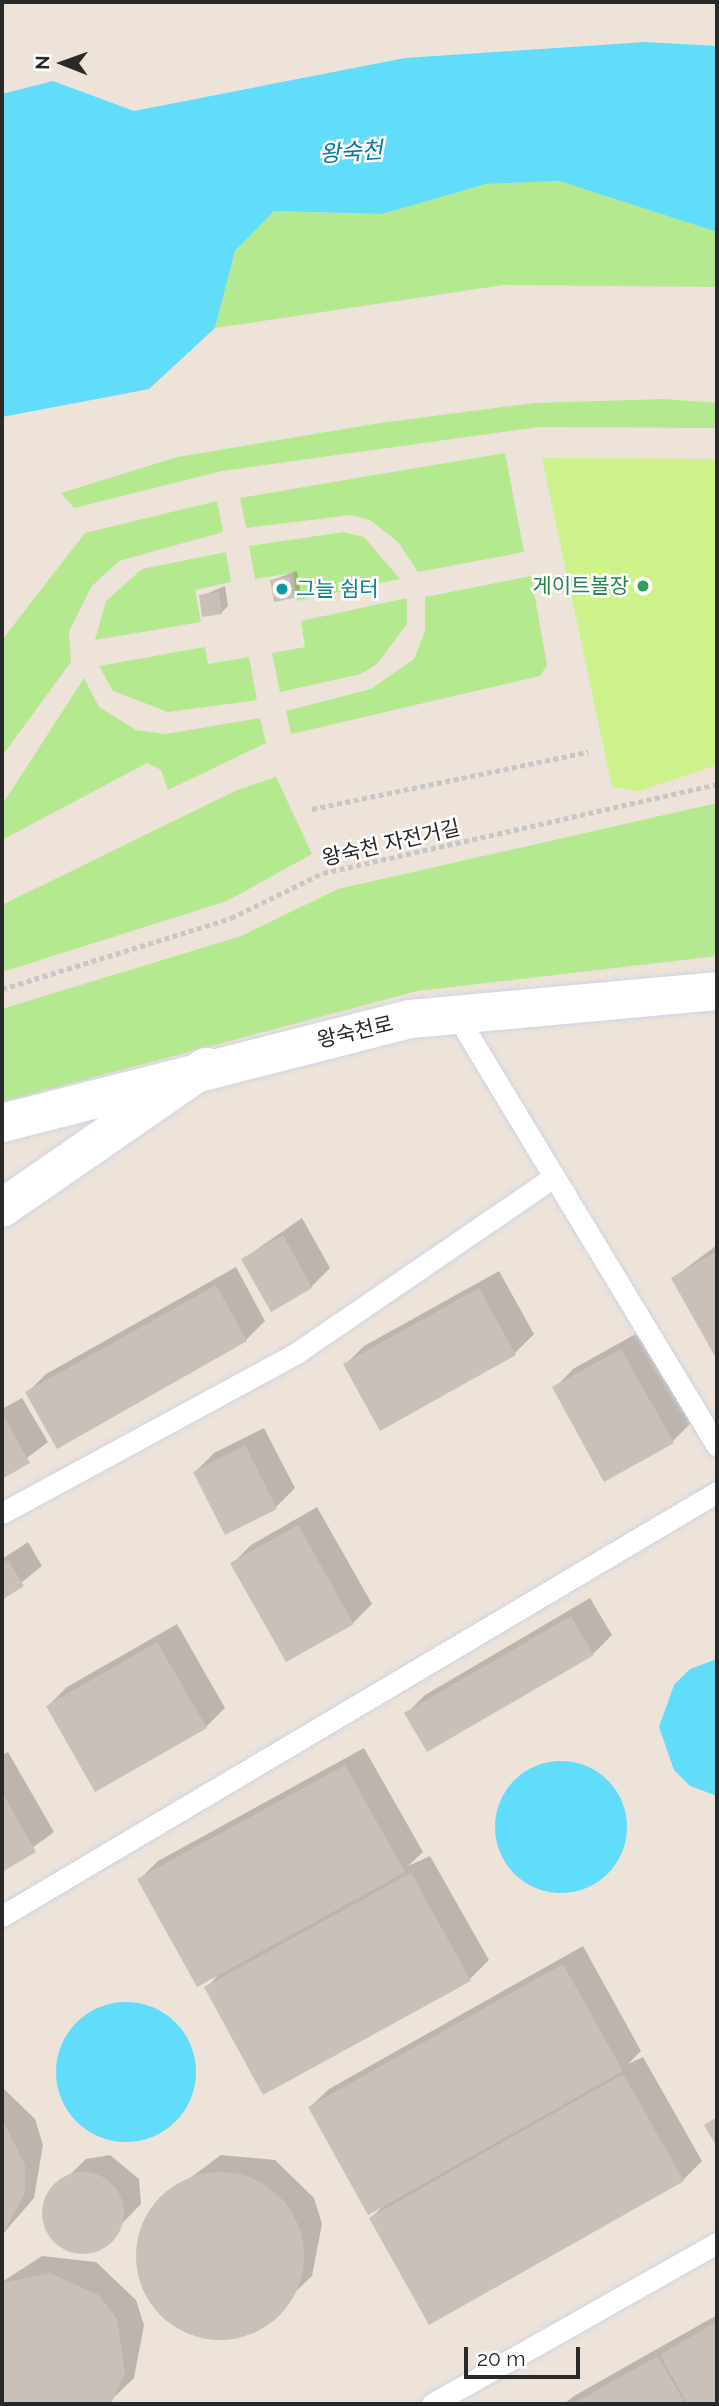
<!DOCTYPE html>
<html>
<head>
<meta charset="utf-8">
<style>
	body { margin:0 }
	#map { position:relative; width:719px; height:2406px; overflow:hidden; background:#ede3d9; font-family:Raleway,"Noto Sans KR",sans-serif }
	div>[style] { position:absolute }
	.green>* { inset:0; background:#b5e990 }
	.pitch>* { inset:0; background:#cdf28a }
	.water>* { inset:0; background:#61dcfa }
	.round { border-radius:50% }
	.shadow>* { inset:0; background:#0003 }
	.building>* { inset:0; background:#c8c0b9 }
	.path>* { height:4.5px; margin-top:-2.25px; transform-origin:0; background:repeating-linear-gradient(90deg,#c7c7c7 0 5px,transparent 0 8.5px) }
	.roads { filter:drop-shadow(0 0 2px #ced4e4) drop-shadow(0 0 2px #ced4e4) }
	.lane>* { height:21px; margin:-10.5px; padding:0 10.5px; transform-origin:10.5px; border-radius:10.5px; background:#fff }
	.street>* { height:38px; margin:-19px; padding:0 19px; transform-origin:19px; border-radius:19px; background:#fff }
	.secondary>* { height:38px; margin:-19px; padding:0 19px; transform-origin:19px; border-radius:19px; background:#fff }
	.dots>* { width:19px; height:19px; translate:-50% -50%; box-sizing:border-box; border:4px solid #fff; border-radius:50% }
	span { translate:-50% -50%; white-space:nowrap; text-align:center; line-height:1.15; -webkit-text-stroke:5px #fff; paint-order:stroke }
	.leisure-label { font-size:21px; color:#27864d }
	.right { translate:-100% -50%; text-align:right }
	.culture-label { font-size:21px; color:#0d838f }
	.left { translate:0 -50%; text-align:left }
	.street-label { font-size:21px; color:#292929 }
	.water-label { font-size:23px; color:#0178a5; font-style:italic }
	.frame { position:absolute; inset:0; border:4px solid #292929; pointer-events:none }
	.north { position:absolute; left:28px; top:28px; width:70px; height:70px; -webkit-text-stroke:5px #fff; paint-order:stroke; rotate:271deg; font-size:19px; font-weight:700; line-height:28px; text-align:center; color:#292929 }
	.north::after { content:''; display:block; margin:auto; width:24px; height:32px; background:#292929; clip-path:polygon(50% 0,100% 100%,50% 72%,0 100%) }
	.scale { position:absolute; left:464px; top:2347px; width:116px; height:32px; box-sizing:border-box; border:4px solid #292929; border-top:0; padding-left:9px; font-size:21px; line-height:24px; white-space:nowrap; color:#292929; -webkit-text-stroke:5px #fff; paint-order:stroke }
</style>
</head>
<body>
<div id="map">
	<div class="green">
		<i style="clip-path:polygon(559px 181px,717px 232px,717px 287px,504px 285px,215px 328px,235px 251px,274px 211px,382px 214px,486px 184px)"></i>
		<i style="clip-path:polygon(665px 399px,717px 403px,717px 428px,539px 427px,222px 471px,74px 508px,61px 493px,177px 457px,380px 423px,534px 403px)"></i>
		<i style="clip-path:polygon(505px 453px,524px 552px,418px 572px,398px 542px,370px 520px,351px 515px,246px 528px,240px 498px)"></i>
		<i style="clip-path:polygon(217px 501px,223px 532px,119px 561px,92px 586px,69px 632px,71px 662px,2px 756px,2px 640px,85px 533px)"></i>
		<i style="clip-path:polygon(343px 532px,364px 537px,400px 579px,297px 601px,293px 573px,255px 579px,249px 546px)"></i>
		<i style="clip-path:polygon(226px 552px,231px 582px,195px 590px,201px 622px,95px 640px,106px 601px,142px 569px)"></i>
		<i style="clip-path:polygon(531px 576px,547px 665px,540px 676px,291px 734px,286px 711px,371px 689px,414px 659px,425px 632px,425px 597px)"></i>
		<i style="clip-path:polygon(407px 598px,407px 624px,377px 664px,361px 674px,280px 692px,272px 653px,305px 647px,301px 621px)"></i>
		<i style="clip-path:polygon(205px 647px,208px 664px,249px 657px,257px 700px,168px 712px,113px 691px,99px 666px)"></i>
		<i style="clip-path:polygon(84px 678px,99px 707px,136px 730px,166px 734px,260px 718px,266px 743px,168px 790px,161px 770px,147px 763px,2px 840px,2px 805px)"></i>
		<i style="clip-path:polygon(276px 777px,312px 854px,227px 901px,2px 972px,2px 905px,237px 790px)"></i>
		<i style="clip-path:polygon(717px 803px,717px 956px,417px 991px,2px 1102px,2px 1009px,241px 936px,338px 889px)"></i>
	</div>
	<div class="pitch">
		<i style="clip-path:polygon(542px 458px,717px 459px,717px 765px,639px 791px,612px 787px)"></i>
	</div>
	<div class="water">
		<i style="clip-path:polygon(645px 42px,717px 46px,717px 232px,559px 181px,486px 184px,382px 214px,274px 211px,235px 251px,215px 328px,149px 389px,2px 417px,2px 94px,53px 81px,134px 111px,405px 58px)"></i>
		<i style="clip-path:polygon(717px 1659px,717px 1796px,690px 1786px,674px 1770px,659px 1727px,674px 1685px,690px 1669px)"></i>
		<i class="round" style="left:495px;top:1761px;width:132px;height:132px"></i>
		<i class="round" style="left:56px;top:2002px;width:140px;height:140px"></i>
	</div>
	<div class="shadow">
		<i style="clip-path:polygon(297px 571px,300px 590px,293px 597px,272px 580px)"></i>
		<i style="clip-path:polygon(225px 586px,228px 606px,221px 613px,201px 596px)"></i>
		<i style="clip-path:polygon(302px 1218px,330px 1268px,311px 1287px,243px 1259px)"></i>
		<i style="clip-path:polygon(717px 1245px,717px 1356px,673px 1278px)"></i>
		<i style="clip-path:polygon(236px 1267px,265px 1321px,246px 1340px,58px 1446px,27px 1393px,46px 1374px)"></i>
		<i style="clip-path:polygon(499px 1271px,534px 1334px,515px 1353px,345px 1365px,364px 1346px)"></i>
		<i style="clip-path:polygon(641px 1331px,691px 1423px,672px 1442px,555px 1388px,573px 1369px)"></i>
		<i style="clip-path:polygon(22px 1398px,48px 1442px,2px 1477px,2px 1409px)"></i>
		<i style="clip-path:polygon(264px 1428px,295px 1488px,276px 1507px,195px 1472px,214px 1453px)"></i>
		<i style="clip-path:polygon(317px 1507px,372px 1604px,353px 1623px,232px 1564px,251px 1545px)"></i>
		<i style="clip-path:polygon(28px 1542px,42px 1566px,2px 1598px,2px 1559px)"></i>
		<i style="clip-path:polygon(590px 1598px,612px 1635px,593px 1654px,406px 1714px,425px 1695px)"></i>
		<i style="clip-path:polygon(177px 1624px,225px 1708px,206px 1727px,48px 1706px,67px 1687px)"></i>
		<i style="clip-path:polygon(364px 1748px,423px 1852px,408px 1866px,430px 1856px,489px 1960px,470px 1979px,206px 1988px,220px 1973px,139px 1880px,158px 1861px)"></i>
		<i style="clip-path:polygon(8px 1752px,54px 1832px,2px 1870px,2px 1755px)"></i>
		<i style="clip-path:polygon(583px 1946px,641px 2051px,628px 2064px,643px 2057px,702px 2161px,683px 2180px,371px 2218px,384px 2205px,310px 2107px,329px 2089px)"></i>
		<i style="clip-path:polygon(2px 2087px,35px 2119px,43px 2145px,34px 2198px,2px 2235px)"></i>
		<i style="clip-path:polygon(110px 2155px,139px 2179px,141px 2204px,95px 2251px,59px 2244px,45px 2223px,47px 2197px,86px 2159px)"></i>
		<i style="clip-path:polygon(221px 2155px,275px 2160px,314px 2198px,322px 2224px,312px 2276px,252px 2333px,226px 2339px,174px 2326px,141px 2283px,137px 2256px,155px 2204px)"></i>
		<i style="clip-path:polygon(42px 2256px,96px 2262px,136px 2300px,144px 2325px,134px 2378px,107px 2404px,2px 2404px,2px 2282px)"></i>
		<i style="clip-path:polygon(717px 2315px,717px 2404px,564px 2404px,574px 2396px)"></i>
	</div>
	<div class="building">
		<i style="clip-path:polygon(290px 577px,294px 598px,274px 602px,270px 580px)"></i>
		<i style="clip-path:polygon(219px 592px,222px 614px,202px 617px,199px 595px)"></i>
		<i style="clip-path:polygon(283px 1235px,312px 1288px,271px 1312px,241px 1259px)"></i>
		<i style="clip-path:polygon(717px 1251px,717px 1360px,671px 1278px)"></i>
		<i style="clip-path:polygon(216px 1285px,247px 1341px,57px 1449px,25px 1392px)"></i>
		<i style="clip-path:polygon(479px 1288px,516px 1355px,380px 1431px,343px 1364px)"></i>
		<i style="clip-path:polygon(621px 1349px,674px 1443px,604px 1482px,552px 1387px)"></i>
		<i style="clip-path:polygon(2px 1413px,30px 1463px,2px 1479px)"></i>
		<i style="clip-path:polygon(245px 1445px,277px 1509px,225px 1535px,193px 1472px)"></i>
		<i style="clip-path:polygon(298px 1525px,354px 1624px,286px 1662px,230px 1563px)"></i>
		<i style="clip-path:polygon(8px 1560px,24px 1586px,2px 1600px,2px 1564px)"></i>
		<i style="clip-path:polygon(571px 1616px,594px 1655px,427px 1752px,404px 1713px)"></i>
		<i style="clip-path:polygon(157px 1642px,207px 1728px,95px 1792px,46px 1706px)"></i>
		<i style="clip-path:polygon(345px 1765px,405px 1872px,197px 1987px,137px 1879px)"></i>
		<i style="clip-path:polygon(2px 1792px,36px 1852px,2px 1872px)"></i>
		<i style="clip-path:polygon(411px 1873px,471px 1981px,263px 2095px,204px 1987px)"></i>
		<i style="clip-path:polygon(563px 1964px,623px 2071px,368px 2215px,308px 2107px)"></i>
		<i style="clip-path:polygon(623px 2074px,684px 2181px,429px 2325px,369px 2218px)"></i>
		<i style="clip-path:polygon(717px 2117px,717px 2147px,704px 2125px)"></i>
		<i style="clip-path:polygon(2px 2119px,25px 2165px,25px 2193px,2px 2236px)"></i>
		<i class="round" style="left:136px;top:2172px;width:168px;height:168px"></i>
		<i class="round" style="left:42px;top:2172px;width:82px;height:82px"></i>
		<i style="clip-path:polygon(50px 2273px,100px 2296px,117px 2319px,125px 2373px,111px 2404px,2px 2404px,2px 2283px)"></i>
		<i style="clip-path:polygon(717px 2321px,717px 2404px,688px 2404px,660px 2355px)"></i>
		<i style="clip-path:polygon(658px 2356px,685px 2404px,572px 2404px)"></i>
	</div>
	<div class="path">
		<i style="left:312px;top:809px;width:282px;rotate:-11.7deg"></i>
		<i style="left:2px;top:989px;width:240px;rotate:-17.2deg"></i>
		<i style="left:231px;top:918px;width:102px;rotate:-26.1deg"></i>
		<i style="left:323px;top:873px;width:404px;rotate:-12.7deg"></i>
	</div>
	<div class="roads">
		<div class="lane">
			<i style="left:457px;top:1016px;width:502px;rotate:58.84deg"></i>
			<i style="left:2px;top:1513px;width:337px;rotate:-28.5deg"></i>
			<i style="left:298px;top:1352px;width:310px;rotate:-34.4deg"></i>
			<i style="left:2px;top:1916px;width:831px;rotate:-30.67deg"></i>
			<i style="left:432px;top:2404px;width:327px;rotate:-29.5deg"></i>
		</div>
		<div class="street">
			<i style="left:2px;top:1123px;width:421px;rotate:-14.3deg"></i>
			<i style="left:410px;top:1019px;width:308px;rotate:-5.2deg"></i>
		</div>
		<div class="secondary">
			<i style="left:2px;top:1208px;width:248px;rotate:-34.7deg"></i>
		</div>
	</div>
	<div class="dots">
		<i style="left:643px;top:586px;background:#2e9e5b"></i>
		<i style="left:282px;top:589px;background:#0f9aa8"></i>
	</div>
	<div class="leisure-label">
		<span class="right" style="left:629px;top:586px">게이트볼장</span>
	</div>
	<div class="culture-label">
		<span class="left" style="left:296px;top:589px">그늘 쉼터</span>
	</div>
	<div class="street-label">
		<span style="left:391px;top:843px;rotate:-13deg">왕숙천 자전거길</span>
		<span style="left:355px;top:1032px;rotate:-13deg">왕숙천로</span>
	</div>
	<div class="water-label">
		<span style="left:351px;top:152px;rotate:-4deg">왕숙천</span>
	</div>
	<div class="frame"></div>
	<div class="north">N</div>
	<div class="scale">20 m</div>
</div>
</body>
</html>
